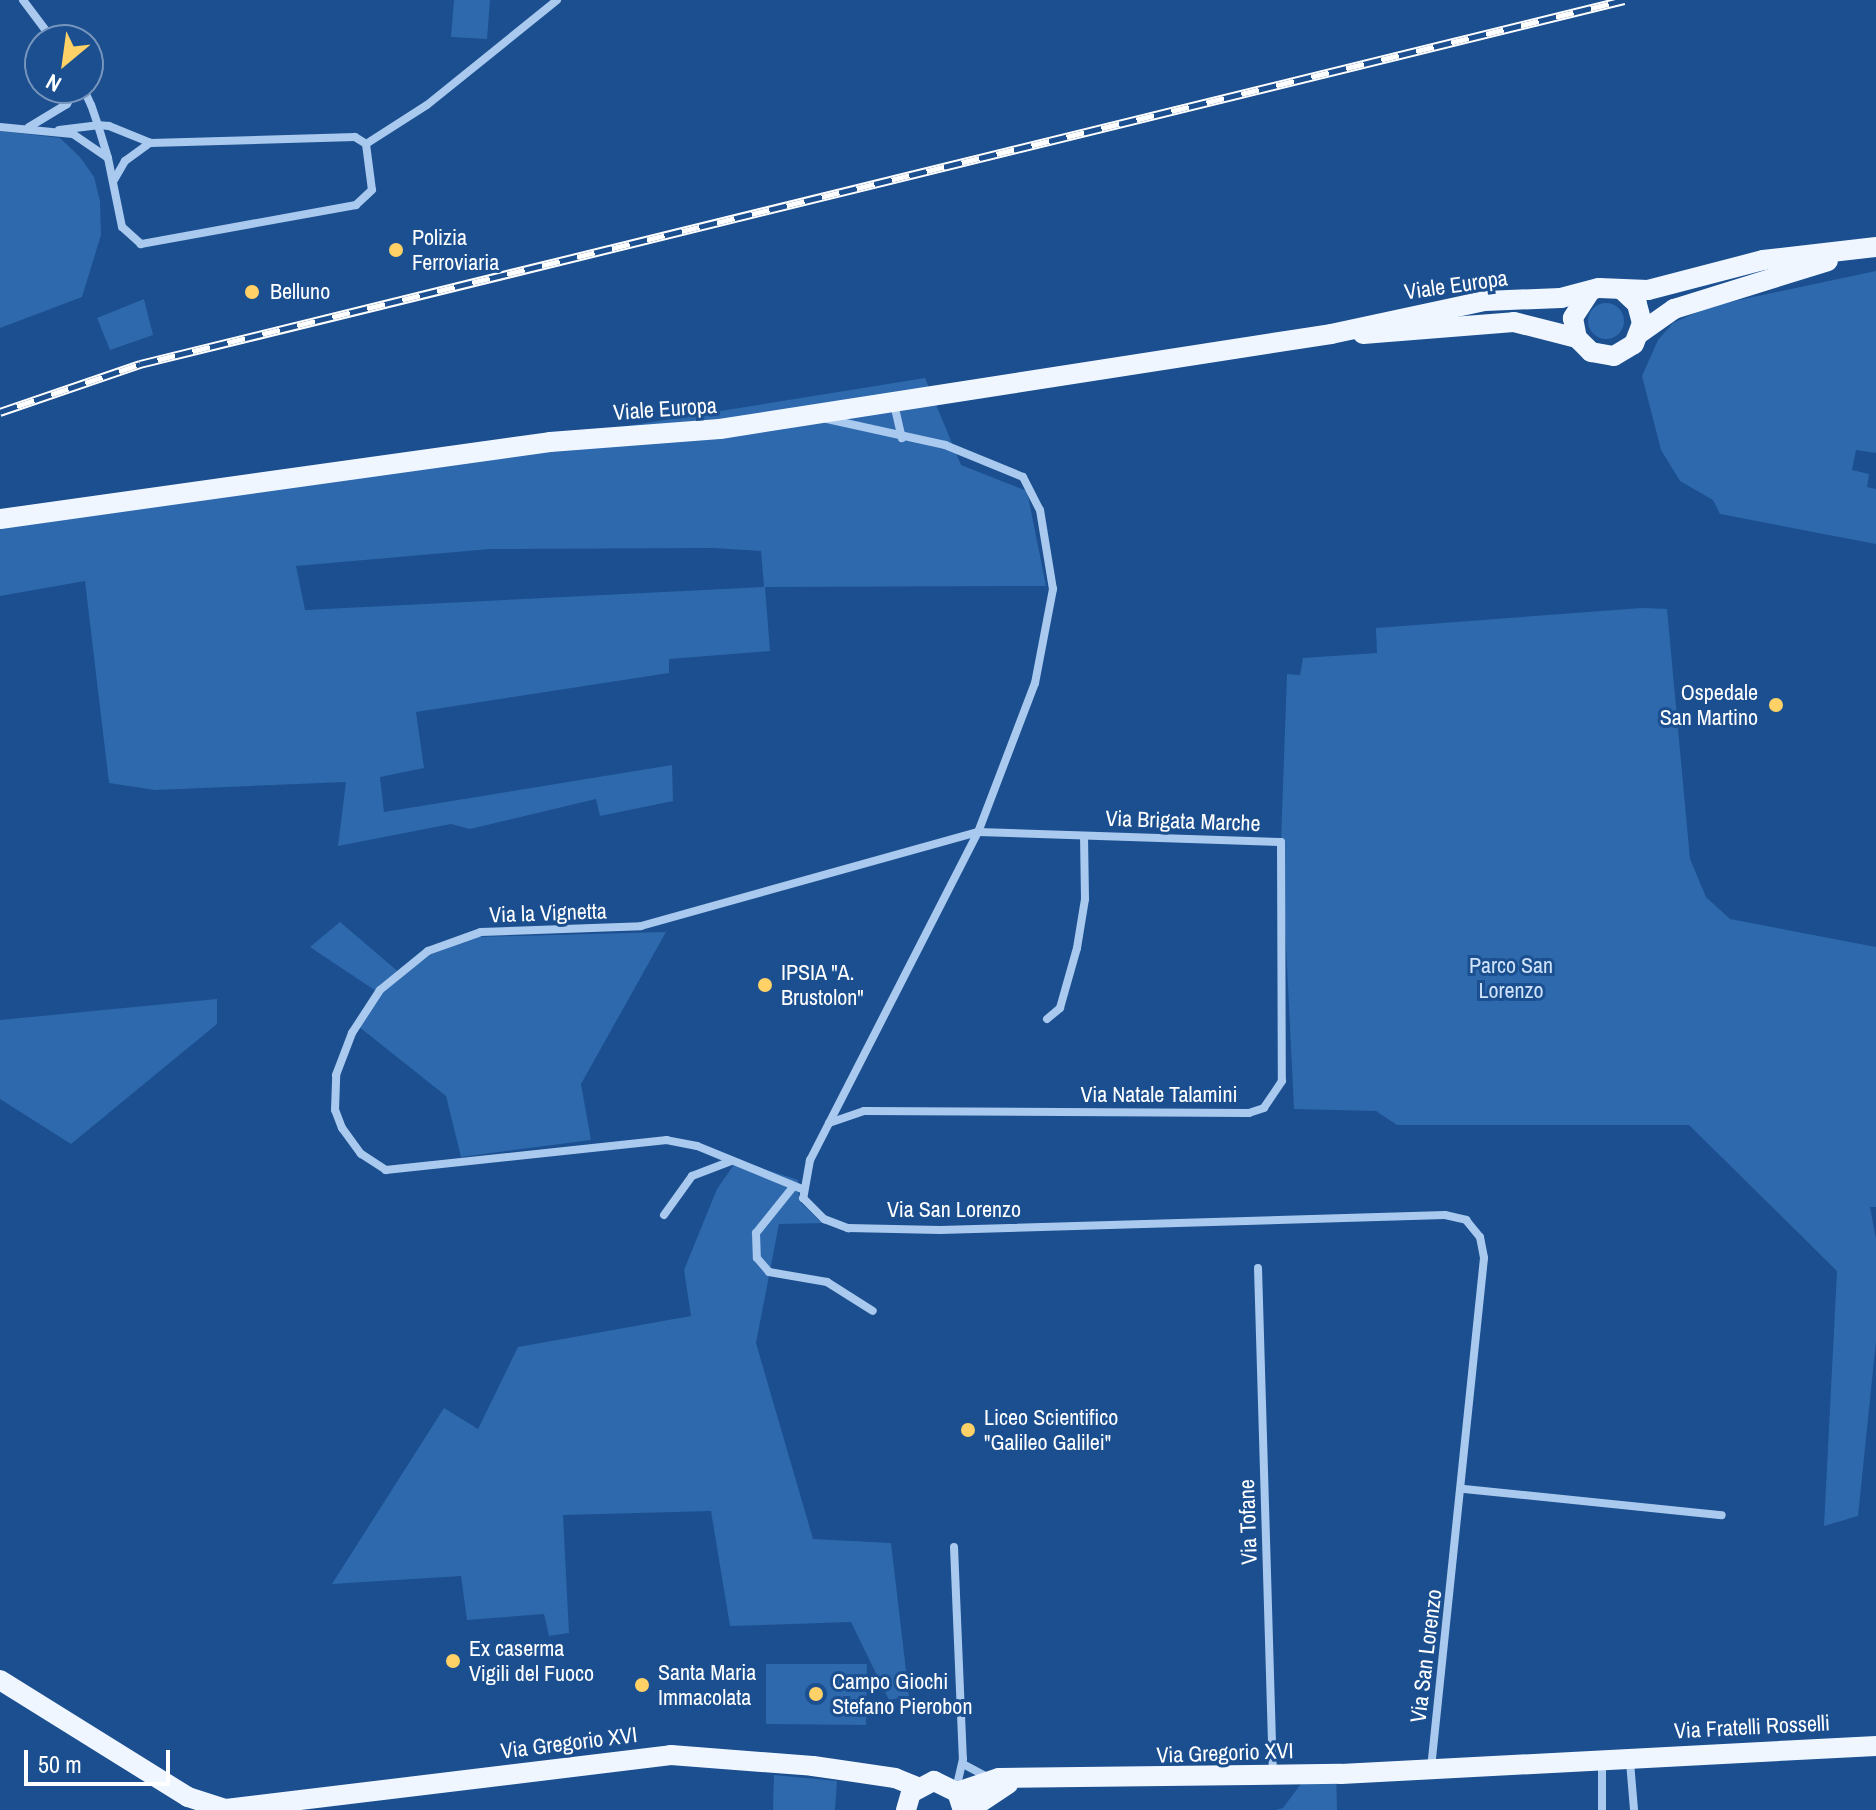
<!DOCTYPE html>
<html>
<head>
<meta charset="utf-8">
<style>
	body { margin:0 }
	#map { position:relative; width:1876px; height:1810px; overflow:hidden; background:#1b4f8f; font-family:"Archivo Narrow",sans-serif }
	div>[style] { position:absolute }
	.green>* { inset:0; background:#2e69ad }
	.round { border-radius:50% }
	.street>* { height:8px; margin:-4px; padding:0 4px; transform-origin:4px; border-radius:4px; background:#a9c9ee }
	.primary>* { height:20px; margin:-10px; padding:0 10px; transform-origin:10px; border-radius:10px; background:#f0f6ff }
	.rail>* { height:9px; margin-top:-4.5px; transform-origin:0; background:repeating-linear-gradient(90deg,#1b4f8f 0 18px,#fff 0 36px); box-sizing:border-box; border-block:2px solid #fff }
	.dots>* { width:22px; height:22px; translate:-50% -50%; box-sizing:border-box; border:4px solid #1b4f8f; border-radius:50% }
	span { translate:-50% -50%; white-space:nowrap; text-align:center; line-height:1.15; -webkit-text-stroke:6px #1b4f8f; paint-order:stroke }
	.poi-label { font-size:22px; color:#fff }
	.left { translate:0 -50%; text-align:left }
	.right { translate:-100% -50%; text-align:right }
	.street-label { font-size:22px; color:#fff }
	.park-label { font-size:22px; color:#cfe3fa }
	.north { position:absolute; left:24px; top:24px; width:80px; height:80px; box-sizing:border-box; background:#1b4f8f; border:2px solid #7695bc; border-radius:50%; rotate:209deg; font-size:22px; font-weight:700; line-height:32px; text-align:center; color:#fff }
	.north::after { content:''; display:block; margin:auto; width:28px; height:36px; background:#ffd166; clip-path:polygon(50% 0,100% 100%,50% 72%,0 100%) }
	.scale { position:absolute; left:24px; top:1750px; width:146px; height:36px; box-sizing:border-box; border:4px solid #fff; border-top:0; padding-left:10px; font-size:24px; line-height:28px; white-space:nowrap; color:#fff; -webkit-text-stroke:6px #1b4f8f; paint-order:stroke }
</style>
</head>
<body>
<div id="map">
	<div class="green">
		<i style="clip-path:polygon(454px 0,490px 0,487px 39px,451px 37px)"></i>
		<i style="clip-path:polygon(0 131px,60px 138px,80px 157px,94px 177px,100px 201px,101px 235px,82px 297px,0 328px)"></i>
		<i style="clip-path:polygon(1876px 271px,1876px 453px,1856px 450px,1852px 470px,1869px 474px,1867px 487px,1876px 489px,1876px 544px,1720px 514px,1713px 500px,1680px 481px,1661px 450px,1642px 376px,1658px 340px,1673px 323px,1711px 306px)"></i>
		<i style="clip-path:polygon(144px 299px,153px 335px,110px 350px,97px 318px)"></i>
		<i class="round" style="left:1588px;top:303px;width:36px;height:36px"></i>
		<i style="clip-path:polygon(evenodd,925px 378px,961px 465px,1027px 491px,1046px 586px,765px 587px,770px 651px,669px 659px,669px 673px,416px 712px,424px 768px,380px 777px,384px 812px,672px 765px,673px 801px,600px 816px,596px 799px,470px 829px,451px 824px,338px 846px,346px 782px,155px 790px,109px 783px,85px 581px,0 596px,0 509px,540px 440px,925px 378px,713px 548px,761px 551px,764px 587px,305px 610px,296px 566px,490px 549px,713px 548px)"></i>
		<i style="clip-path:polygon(1642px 608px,1667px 609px,1690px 859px,1706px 897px,1730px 919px,1876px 947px,1876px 1207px,1870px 1207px,1876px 1239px,1876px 1341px,1858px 1516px,1824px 1526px,1837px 1271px,1689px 1125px,1397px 1125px,1376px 1111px,1294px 1109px,1281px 842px,1287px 674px,1300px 675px,1303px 658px,1377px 653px,1376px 628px)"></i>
		<i style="clip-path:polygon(340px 922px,401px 974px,422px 958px,476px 937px,666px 932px,581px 1084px,591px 1140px,461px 1157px,446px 1096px,358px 1026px,379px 993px,310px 947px)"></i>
		<i style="clip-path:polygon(217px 999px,217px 1024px,71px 1144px,0 1099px,0 1020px)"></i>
		<i style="clip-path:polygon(737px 1160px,798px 1180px,799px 1201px,822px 1223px,779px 1224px,756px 1343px,813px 1539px,891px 1543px,909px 1696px,889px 1700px,851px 1622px,730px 1626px,711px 1511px,563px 1515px,569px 1633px,549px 1636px,544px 1614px,467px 1620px,461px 1576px,332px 1584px,444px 1408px,478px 1429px,518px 1347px,691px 1316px,684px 1270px,717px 1189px)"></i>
		<i style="clip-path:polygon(766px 1664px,867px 1664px,866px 1725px,766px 1724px)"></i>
		<i style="clip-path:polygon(1336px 1768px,1337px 1810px,1275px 1810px,1283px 1808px,1312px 1769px)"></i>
		<i style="clip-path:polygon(774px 1775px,837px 1781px,835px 1810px,773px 1810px)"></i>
	</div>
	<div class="street">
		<i style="left:23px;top:0;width:50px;rotate:53.1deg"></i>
		<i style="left:0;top:127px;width:73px;rotate:5.5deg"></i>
		<i style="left:73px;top:134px;width:42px;rotate:34.4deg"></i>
		<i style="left:29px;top:127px;width:44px;rotate:-31.2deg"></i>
		<i style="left:67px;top:104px;width:18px;rotate:-61deg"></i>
		<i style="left:59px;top:130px;width:39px;rotate:-7deg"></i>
		<i style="left:98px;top:125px;width:11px;rotate:5deg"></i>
		<i style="left:109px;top:126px;width:45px;rotate:22deg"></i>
		<i style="left:151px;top:143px;width:204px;rotate:-1.7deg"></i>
		<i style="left:355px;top:137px;width:13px;rotate:32deg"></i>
		<i style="left:366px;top:144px;width:46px;rotate:82.6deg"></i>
		<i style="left:372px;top:190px;width:22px;rotate:137deg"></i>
		<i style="left:356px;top:205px;width:219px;rotate:169.7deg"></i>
		<i style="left:141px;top:244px;width:25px;rotate:-138deg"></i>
		<i style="left:122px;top:227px;width:70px;rotate:-101.5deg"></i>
		<i style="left:108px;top:158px;width:34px;rotate:-107deg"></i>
		<i style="left:98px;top:125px;width:21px;rotate:-109deg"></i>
		<i style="left:91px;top:105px;width:19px;rotate:-115deg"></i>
		<i style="left:366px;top:144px;width:72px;rotate:-32.6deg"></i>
		<i style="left:427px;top:105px;width:167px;rotate:-38.9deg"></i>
		<i style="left:114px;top:180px;width:22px;rotate:-60deg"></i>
		<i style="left:125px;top:161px;width:31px;rotate:-36deg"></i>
		<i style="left:894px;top:404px;width:35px;rotate:77deg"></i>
		<i style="left:827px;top:419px;width:121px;rotate:12.4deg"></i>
		<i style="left:945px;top:445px;width:84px;rotate:22.3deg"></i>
		<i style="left:1023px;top:477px;width:37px;rotate:63deg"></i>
		<i style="left:1040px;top:510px;width:80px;rotate:80.7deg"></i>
		<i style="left:1053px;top:589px;width:96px;rotate:100.8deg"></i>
		<i style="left:1035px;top:683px;width:160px;rotate:110.9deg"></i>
		<i style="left:978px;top:832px;width:369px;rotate:117.1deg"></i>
		<i style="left:810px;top:1160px;width:39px;rotate:100deg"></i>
		<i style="left:803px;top:1198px;width:30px;rotate:45deg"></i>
		<i style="left:824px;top:1219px;width:26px;rotate:21deg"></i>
		<i style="left:848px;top:1228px;width:92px;rotate:1.2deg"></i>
		<i style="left:940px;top:1230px;width:505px;rotate:-1.7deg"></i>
		<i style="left:1445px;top:1215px;width:22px;rotate:13deg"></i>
		<i style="left:1466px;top:1220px;width:22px;rotate:51deg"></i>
		<i style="left:1480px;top:1237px;width:21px;rotate:79deg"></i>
		<i style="left:1484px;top:1258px;width:513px;rotate:95.93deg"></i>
		<i style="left:1047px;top:1019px;width:17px;rotate:-40deg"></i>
		<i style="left:1060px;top:1008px;width:62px;rotate:-74.2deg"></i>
		<i style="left:1077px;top:948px;width:50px;rotate:-80.7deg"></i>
		<i style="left:1085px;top:899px;width:63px;rotate:-90.9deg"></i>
		<i style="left:793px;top:1187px;width:59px;rotate:128.8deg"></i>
		<i style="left:756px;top:1233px;width:25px;rotate:88deg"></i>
		<i style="left:757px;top:1258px;width:18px;rotate:49deg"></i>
		<i style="left:769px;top:1272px;width:59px;rotate:9.8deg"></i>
		<i style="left:827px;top:1282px;width:54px;rotate:32.2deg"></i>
		<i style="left:802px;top:1189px;width:113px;rotate:-157.7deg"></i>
		<i style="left:697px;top:1146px;width:31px;rotate:-169deg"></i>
		<i style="left:667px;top:1140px;width:283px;rotate:173.9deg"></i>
		<i style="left:386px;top:1170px;width:30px;rotate:-147deg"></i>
		<i style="left:361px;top:1154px;width:32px;rotate:-126deg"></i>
		<i style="left:342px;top:1128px;width:19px;rotate:-111deg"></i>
		<i style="left:335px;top:1110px;width:35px;rotate:-88deg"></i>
		<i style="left:336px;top:1075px;width:45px;rotate:-69.1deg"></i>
		<i style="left:352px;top:1033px;width:51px;rotate:-56.9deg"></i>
		<i style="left:380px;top:990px;width:62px;rotate:-39.1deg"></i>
		<i style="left:428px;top:951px;width:56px;rotate:-19.7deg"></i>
		<i style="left:481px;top:932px;width:160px;rotate:-2.1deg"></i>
		<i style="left:641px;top:926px;width:350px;rotate:-15.6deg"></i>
		<i style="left:978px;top:832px;width:303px;rotate:1.9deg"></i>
		<i style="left:1281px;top:842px;width:239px;rotate:89.8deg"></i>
		<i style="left:1282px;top:1081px;width:32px;rotate:124deg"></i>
		<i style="left:1264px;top:1108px;width:16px;rotate:162deg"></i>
		<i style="left:1249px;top:1113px;width:385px;rotate:-179.7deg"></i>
		<i style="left:864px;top:1111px;width:37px;rotate:161deg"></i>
		<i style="left:664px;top:1215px;width:48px;rotate:-54.3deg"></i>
		<i style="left:692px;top:1176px;width:42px;rotate:-21deg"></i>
		<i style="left:1258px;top:1268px;width:507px;rotate:88.31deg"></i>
		<i style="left:1464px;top:1489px;width:259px;rotate:5.8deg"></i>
		<i style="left:954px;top:1547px;width:212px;rotate:87.6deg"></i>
		<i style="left:963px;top:1759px;width:31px;rotate:103deg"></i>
		<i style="left:1630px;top:1762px;width:48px;rotate:85.2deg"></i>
		<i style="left:1602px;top:1763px;width:47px;rotate:90deg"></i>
		<i style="left:963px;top:1764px;width:26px;rotate:28deg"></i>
	</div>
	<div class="primary">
		<i style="left:1589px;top:293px;width:30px;rotate:123deg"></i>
		<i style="left:1573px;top:318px;width:20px;rotate:79deg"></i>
		<i style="left:1577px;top:338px;width:20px;rotate:45deg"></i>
		<i style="left:1591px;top:352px;width:23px;rotate:10deg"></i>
		<i style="left:1614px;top:356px;width:23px;rotate:-31deg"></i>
		<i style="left:1634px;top:344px;width:22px;rotate:-69deg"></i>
		<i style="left:1642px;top:323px;width:20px;rotate:-105deg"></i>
		<i style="left:1637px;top:304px;width:19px;rotate:-137deg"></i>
		<i style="left:1640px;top:333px;width:42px;rotate:-35.2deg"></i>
		<i style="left:1674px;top:309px;width:161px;rotate:-17.3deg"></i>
		<i style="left:1363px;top:334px;width:151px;rotate:-4.5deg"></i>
		<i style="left:1514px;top:322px;width:65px;rotate:14.3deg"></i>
		<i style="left:0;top:519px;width:555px;rotate:-7.97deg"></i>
		<i style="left:550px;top:442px;width:170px;rotate:-4.4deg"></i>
		<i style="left:720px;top:429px;width:618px;rotate:-8.84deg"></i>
		<i style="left:1331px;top:334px;width:157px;rotate:-12.1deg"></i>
		<i style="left:1485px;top:301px;width:76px;rotate:-2.3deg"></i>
		<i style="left:1561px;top:298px;width:39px;rotate:-15deg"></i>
		<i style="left:1599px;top:288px;width:49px;rotate:2.3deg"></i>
		<i style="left:1648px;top:290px;width:119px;rotate:-14.6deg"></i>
		<i style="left:1763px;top:260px;width:114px;rotate:-6.6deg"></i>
		<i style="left:0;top:1680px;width:221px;rotate:31.9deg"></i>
		<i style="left:188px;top:1797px;width:40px;rotate:18deg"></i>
		<i style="left:226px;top:1809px;width:448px;rotate:-6.9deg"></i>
		<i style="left:671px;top:1755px;width:142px;rotate:4.4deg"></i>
		<i style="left:813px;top:1766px;width:83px;rotate:8.3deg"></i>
		<i style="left:895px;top:1778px;width:24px;rotate:22deg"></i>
		<i style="left:957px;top:1792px;width:44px;rotate:-18.4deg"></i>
		<i style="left:999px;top:1778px;width:342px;rotate:-0.7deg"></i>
		<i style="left:1341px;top:1774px;width:536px;rotate:-3deg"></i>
		<i style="left:906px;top:1810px;width:18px;rotate:-74deg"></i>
		<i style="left:911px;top:1793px;width:26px;rotate:-28deg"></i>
		<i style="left:934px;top:1781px;width:25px;rotate:26deg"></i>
		<i style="left:957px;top:1792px;width:19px;rotate:72deg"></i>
		<i style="left:969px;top:1810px;width:47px;rotate:-33.7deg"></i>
	</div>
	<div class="rail">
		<i style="left:0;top:412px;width:148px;rotate:-18.9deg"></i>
		<i style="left:140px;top:364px;width:1528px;rotate:-13.78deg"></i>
	</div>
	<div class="dots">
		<i style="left:396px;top:250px;background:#ffd166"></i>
		<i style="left:252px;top:292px;background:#ffd166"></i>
		<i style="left:1776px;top:705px;background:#ffd166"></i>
		<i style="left:765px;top:985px;background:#ffd166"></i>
		<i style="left:968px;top:1430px;background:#ffd166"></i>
		<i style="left:453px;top:1661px;background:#ffd166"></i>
		<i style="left:642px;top:1685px;background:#ffd166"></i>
		<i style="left:816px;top:1694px;background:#ffd166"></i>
	</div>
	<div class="poi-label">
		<span class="left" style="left:412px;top:250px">Polizia<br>Ferroviaria</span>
		<span class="left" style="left:270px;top:292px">Belluno</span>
		<span class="right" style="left:1758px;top:705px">Ospedale<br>San Martino</span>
		<span class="left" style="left:781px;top:985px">IPSIA "A.<br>Brustolon"</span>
		<span class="left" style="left:984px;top:1430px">Liceo Scientifico<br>"Galileo Galilei"</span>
		<span class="left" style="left:469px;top:1661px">Ex caserma<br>Vigili del Fuoco</span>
		<span class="left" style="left:658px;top:1685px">Santa Maria<br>Immacolata</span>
		<span class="left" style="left:832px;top:1694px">Campo Giochi<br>Stefano Pierobon</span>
	</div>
	<div class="street-label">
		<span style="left:1456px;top:285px;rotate:-8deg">Viale Europa</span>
		<span style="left:665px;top:409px;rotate:-4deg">Viale Europa</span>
		<span style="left:1183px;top:821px;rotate:2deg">Via Brigata Marche</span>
		<span style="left:548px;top:913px;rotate:-2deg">Via la Vignetta</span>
		<span style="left:1159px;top:1095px">Via Natale Talamini</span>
		<span style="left:954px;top:1210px">Via San Lorenzo</span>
		<span style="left:1248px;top:1522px;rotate:-92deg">Via Tofane</span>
		<span style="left:1426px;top:1656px;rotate:-83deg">Via San Lorenzo</span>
		<span style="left:1752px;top:1727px;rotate:-3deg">Via Fratelli Rosselli</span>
		<span style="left:569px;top:1743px;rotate:-7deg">Via Gregorio XVI</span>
		<span style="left:1225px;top:1753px;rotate:-2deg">Via Gregorio XVI</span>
	</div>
	<div class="park-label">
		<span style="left:1511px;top:978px">Parco San<br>Lorenzo</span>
	</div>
	<div class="north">N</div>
	<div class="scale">50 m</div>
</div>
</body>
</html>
